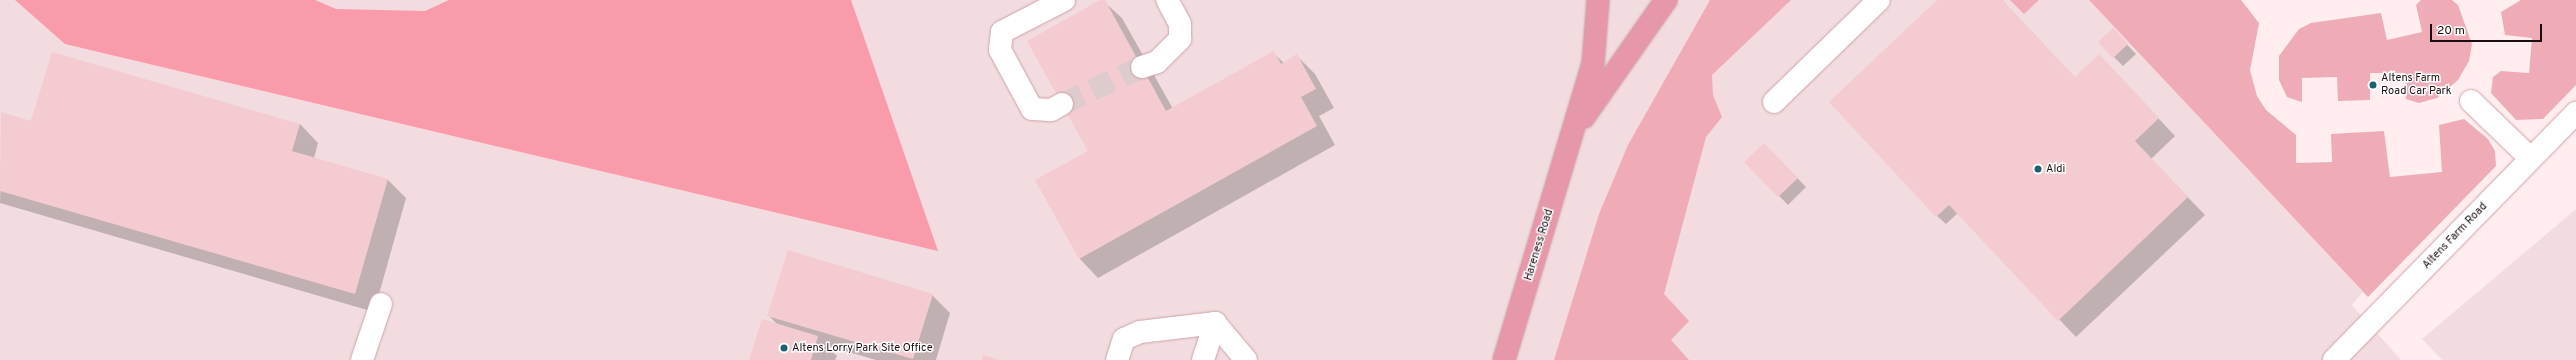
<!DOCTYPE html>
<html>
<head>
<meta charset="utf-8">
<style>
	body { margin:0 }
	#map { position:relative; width:2576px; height:360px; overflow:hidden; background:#ffedef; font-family:Overpass,sans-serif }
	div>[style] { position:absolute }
	.built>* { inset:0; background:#f2dcdf }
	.green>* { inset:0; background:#efacb7 }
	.forest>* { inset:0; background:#fa9bac }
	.shadow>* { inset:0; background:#0003 }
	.building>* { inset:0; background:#f3cbd1 }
	.minor-tunnel>* { height:22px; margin-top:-11px; transform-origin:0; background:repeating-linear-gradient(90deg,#ddcbce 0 22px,transparent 0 33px) }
	.roads { filter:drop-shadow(0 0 1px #cda3aa) drop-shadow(0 0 1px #cda3aa) }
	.minor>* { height:22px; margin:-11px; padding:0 11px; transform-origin:11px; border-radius:11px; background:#fff }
	.major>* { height:22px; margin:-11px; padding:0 11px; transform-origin:11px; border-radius:11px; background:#e697aa }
	.dots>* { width:11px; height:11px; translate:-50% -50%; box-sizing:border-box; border:2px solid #fff; border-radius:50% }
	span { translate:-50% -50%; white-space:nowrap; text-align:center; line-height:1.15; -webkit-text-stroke:3px #fff; paint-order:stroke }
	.poi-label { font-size:11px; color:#1b0d10 }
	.left { translate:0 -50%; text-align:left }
	.street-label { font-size:11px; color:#1b0d10 }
	.scale { position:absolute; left:2430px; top:24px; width:112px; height:18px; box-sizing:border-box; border:2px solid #1b0d10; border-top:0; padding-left:5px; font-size:12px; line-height:14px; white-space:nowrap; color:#1b0d10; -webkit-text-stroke:3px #fff; paint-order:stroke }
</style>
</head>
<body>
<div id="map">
	<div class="built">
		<i style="clip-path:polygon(0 0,2089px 0,2363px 292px,2352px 305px,2401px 360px,0 360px)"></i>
		<i style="clip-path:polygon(2576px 209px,2576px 360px,2442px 360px,2422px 339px)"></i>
	</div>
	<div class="green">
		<i style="clip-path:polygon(1710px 0,1791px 0,1712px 75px,1713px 95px,1722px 117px,1706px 137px,1664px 294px,1689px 321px,1671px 340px,1689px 360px,1554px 360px,1599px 214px,1628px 145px)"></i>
		<i style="clip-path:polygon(2010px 0,2039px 0,2024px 14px)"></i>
		<i style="clip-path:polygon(2089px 0,2241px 0,2259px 23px,2250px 70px,2257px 96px,2266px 110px,2296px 135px,2296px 163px,2332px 162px,2331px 134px,2384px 131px,2390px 177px,2442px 172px,2439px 125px,2464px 119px,2488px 139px,2495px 151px,2496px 166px,2368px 297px)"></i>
		<i style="clip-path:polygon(2421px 0,2452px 0,2458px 5px,2472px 44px,2469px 61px,2458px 80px,2437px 98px,2419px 103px,2406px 99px,2405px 73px,2370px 73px,2370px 100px,2338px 101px,2337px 77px,2302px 78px,2302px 102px,2287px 97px,2279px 80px,2279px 56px,2299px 29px,2311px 23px,2381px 13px,2387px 40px,2422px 32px,2416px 5px)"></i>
		<i style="clip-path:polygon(2521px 0,2576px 0,2576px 85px,2543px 119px,2516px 120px,2491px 93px,2493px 77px,2501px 71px,2529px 73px,2532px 38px,2505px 35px,2501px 12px)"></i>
	</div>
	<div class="forest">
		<i style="clip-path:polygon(15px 0,315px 0,336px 9px,425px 11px,449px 0,851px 0,938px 251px,65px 44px)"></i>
	</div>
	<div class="shadow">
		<i style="clip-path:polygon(1102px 0,1122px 18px,1173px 109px,1273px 53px,1284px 63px,1297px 56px,1315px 74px,1334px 108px,1319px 116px,1335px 145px,1098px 278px,1080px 259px,1036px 181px,1089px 151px)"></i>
		<i style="clip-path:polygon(1938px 0,2002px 0,2075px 78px,2116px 73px,2175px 136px,2151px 159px,2205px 215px,2076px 337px,1958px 213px,1946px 224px,1937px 216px)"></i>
		<i style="clip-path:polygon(2113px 30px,2136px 54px,2123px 66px,2099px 42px)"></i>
		<i style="clip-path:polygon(2px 113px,32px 122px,300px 124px,318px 143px,314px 158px,388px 180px,406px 198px,374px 312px,0 203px)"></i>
		<i style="clip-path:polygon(1764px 144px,1806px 187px,1788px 205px,1746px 162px)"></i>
		<i style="clip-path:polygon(932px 295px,950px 313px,936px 360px,876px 360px,825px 345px,837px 356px,835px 360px,750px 360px,778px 325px,768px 315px)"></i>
	</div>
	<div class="building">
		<i style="clip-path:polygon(1100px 0,1105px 0,1166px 111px,1274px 51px,1281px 64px,1297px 54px,1316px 89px,1301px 97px,1317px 126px,1079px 259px,1035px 180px,1088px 151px,1027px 41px)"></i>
		<i style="clip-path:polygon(1937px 0,2002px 0,2075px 77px,2099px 54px,2159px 118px,2135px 141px,2188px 197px,2058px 321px,1949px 205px,1936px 217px,1829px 102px)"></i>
		<i style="clip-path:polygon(2113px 28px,2128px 44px,2113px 58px,2098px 42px)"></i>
		<i style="clip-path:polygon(52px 52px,300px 124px,292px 151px,388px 179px,355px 294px,0 191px,1px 112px,31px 121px)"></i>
		<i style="clip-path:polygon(1764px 143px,1798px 178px,1778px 197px,1744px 162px)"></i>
		<i style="clip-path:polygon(788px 250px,933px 294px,913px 359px,767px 316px)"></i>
		<i style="clip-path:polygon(762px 319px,818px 336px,811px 360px,749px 360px)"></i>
		<i style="clip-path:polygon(983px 355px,999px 360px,982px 360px)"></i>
	</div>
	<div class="minor-tunnel">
		<i style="left:1062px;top:104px;width:88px;rotate:-24.8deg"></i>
	</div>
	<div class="roads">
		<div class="minor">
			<i style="left:1142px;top:67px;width:16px;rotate:-18deg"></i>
			<i style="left:1157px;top:62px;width:33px;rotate:-45deg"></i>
			<i style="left:1180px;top:39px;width:15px;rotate:-90deg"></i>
			<i style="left:1180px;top:24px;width:27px;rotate:-118deg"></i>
			<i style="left:2471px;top:101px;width:81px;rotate:44deg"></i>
			<i style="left:1774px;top:102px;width:146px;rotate:-44.2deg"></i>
			<i style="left:1062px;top:104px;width:13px;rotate:151deg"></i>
			<i style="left:1051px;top:110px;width:19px;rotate:-177deg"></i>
			<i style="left:1032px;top:109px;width:67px;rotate:-118.5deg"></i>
			<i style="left:1000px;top:50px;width:18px;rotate:-84deg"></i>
			<i style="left:1002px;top:32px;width:70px;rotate:-27.3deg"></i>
			<i style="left:362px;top:360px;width:59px;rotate:-71.3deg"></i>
			<i style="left:1117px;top:360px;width:22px;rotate:-72deg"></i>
			<i style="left:1124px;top:339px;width:17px;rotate:-24deg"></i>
			<i style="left:1140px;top:332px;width:76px;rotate:-6.8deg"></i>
			<i style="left:1215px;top:323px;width:48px;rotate:50deg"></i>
			<i style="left:1203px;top:360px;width:39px;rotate:-72deg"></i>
			<i style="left:2334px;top:360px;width:346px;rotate:-45.6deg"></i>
		</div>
		<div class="major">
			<i style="left:1584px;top:117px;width:143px;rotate:-55deg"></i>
			<i style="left:1504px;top:360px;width:309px;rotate:-73.3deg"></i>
			<i style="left:1593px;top:64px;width:64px;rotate:-85.5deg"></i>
		</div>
	</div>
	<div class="dots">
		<i style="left:2373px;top:85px;background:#1b6172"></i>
		<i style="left:2038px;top:169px;background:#1b6172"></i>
		<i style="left:784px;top:348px;background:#1b6172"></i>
	</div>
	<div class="poi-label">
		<span class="left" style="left:2381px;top:85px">Altens Farm<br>Road Car Park</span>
		<span class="left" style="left:2046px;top:169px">Aldi</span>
		<span class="left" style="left:792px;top:348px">Altens Lorry Park Site Office</span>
	</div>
	<div class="street-label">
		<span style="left:2455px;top:236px;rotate:-46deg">Altens Farm Road</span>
		<span style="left:1539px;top:245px;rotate:-73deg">Hareness Road</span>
	</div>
	<div class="scale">20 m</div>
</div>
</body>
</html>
